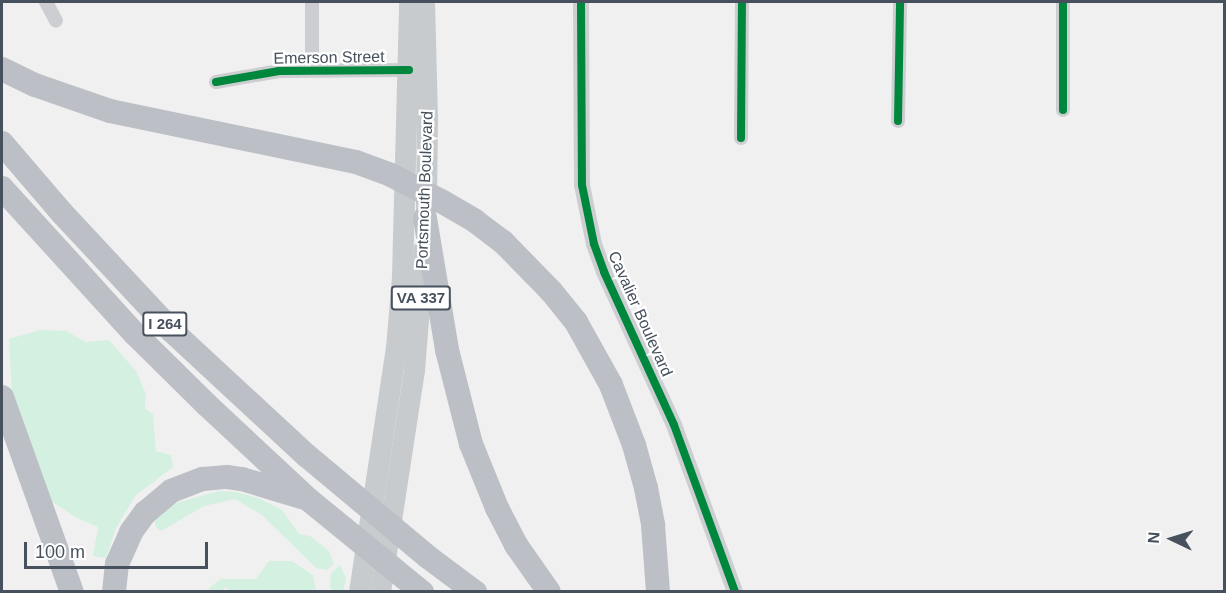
<!DOCTYPE html>
<html>
<head>
<meta charset="utf-8">
<style>
	body { margin:0 }
	#map { position:relative; width:1226px; height:593px; overflow:hidden; background:#f1f0f0; font-family:Helvetica,sans-serif }
	div>[style] { position:absolute }
	.green>* { inset:0; background:#d4f0e1 }
	.minor>* { height:14px; margin:-7px; padding:0 7px; transform-origin:7px; border-radius:7px; background:#ccced1 }
	.tertiary>* { height:16px; margin:-8px; padding:0 8px; transform-origin:8px; border-radius:8px; background:#ccced1 }
	.primary>* { height:21px; margin:-10.5px; padding:0 10.5px; transform-origin:10.5px; border-radius:10.5px; background:#c7cbce }
	.motorway>* { height:24px; margin:-12px; padding:0 12px; transform-origin:12px; border-radius:12px; background:#bcc0c6 }
	.cycleway>* { height:8px; margin:-4px; padding:0 4px; transform-origin:4px; border-radius:4px; background:#00873e }
	span { translate:-50% -50%; white-space:nowrap; text-align:center; line-height:1.15; -webkit-text-stroke:4.5px #fff; paint-order:stroke }
	.shield-label span { padding:2px 4px; background:#fff; border:2px solid; border-radius:4px; -webkit-text-stroke-width:0 }
	.shield-label { font-size:15px; color:#46515d; font-weight:700 }
	.street-label { font-size:16px; color:#46515d }
	.frame { position:absolute; inset:0; border:3px solid #46515d; pointer-events:none }
	.north { position:absolute; left:1142px; top:509px; width:60px; height:60px; -webkit-text-stroke:4px #fff; paint-order:stroke; rotate:274deg; font-size:16px; font-weight:700; line-height:24px; text-align:center; color:#46515d }
	.north::after { content:''; display:block; margin:auto; width:21px; height:27px; background:#46515d; clip-path:polygon(50% 0,100% 100%,50% 72%,0 100%) }
	.scale { position:absolute; left:24px; top:542px; width:184px; height:27px; box-sizing:border-box; border:3px solid #46515d; border-top:0; padding-left:8px; font-size:18px; line-height:21px; white-space:nowrap; color:#46515d; -webkit-text-stroke:4px #fff; paint-order:stroke }
</style>
</head>
<body>
<div id="map">
	<div class="green">
		<i style="clip-path:polygon(40px 330px,66px 331px,86px 342px,109px 340px,136px 371px,146px 394px,145px 409px,153px 414px,156px 451px,171px 455px,173px 467px,135px 496px,116px 528px,106px 558px,93px 556px,98px 527px,77px 518px,48px 499px,12px 396px,9px 339px)"></i>
		<i style="clip-path:polygon(219px 491px,236px 492px,258px 498px,282px 510px,299px 534px,310px 536px,329px 551px,334px 564px,327px 570px,316px 568px,262px 515px,235px 499px,204px 506px,161px 531px,156px 527px,154px 518px,172px 504px)"></i>
		<i style="clip-path:polygon(269px 561px,292px 561px,313px 575px,316px 591px,233px 592px,224px 587px,224px 591px,210px 591px,209px 588px,221px 579px,256px 579px)"></i>
		<i style="clip-path:polygon(340px 565px,346px 578px,343px 591px,335px 591px,330px 588px,331px 573px)"></i>
	</div>
	<div class="minor">
		<i style="left:46px;top:2px;width:21px;rotate:62deg"></i>
		<i style="left:312px;top:2px;width:68px;rotate:90deg"></i>
		<i style="left:1063px;top:2px;width:108px;rotate:90deg"></i>
		<i style="left:216px;top:82px;width:64px;rotate:-9.9deg"></i>
		<i style="left:279px;top:71px;width:130px;rotate:-0.4deg"></i>
		<i style="left:898px;top:121px;width:119px;rotate:-89deg"></i>
		<i style="left:741px;top:138px;width:136px;rotate:-89.6deg"></i>
	</div>
	<div class="tertiary">
		<i style="left:581px;top:2px;width:183px;rotate:89.7deg"></i>
		<i style="left:582px;top:185px;width:60px;rotate:78.5deg"></i>
		<i style="left:594px;top:244px;width:30px;rotate:70deg"></i>
		<i style="left:604px;top:272px;width:168px;rotate:65.4deg"></i>
		<i style="left:674px;top:425px;width:178px;rotate:69.9deg"></i>
	</div>
	<div class="primary">
		<i style="left:424px;top:2px;width:117px;rotate:88.5deg"></i>
		<i style="left:427px;top:119px;width:88px;rotate:90.7deg"></i>
		<i style="left:359px;top:592px;width:247px;rotate:-81.4deg"></i>
		<i style="left:396px;top:348px;width:72px;rotate:-85.2deg"></i>
		<i style="left:402px;top:276px;width:274px;rotate:-88.5deg"></i>
		<i style="left:380px;top:592px;width:225px;rotate:-81.3deg"></i>
		<i style="left:414px;top:370px;width:123px;rotate:-85.4deg"></i>
	</div>
	<div class="motorway">
		<i style="left:2px;top:69px;width:37px;rotate:26deg"></i>
		<i style="left:35px;top:85px;width:79px;rotate:19.1deg"></i>
		<i style="left:110px;top:111px;width:251px;rotate:11.7deg"></i>
		<i style="left:356px;top:162px;width:37px;rotate:20deg"></i>
		<i style="left:391px;top:175px;width:56px;rotate:27.5deg"></i>
		<i style="left:441px;top:201px;width:39px;rotate:30deg"></i>
		<i style="left:475px;top:221px;width:35px;rotate:37deg"></i>
		<i style="left:503px;top:242px;width:69px;rotate:45.6deg"></i>
		<i style="left:551px;top:291px;width:40px;rotate:51deg"></i>
		<i style="left:576px;top:322px;width:72px;rotate:60.9deg"></i>
		<i style="left:611px;top:385px;width:64px;rotate:69deg"></i>
		<i style="left:634px;top:445px;width:45px;rotate:74.4deg"></i>
		<i style="left:646px;top:488px;width:38px;rotate:79deg"></i>
		<i style="left:653px;top:525px;width:67px;rotate:85.7deg"></i>
		<i style="left:2px;top:143px;width:92px;rotate:49.4deg"></i>
		<i style="left:62px;top:213px;width:161px;rotate:47deg"></i>
		<i style="left:172px;top:331px;width:183px;rotate:42.8deg"></i>
		<i style="left:306px;top:455px;width:159px;rotate:39.9deg"></i>
		<i style="left:428px;top:557px;width:59px;rotate:36.7deg"></i>
		<i style="left:2px;top:188px;width:197px;rotate:47.7deg"></i>
		<i style="left:135px;top:334px;width:101px;rotate:44.6deg"></i>
		<i style="left:207px;top:405px;width:139px;rotate:43deg"></i>
		<i style="left:309px;top:500px;width:146px;rotate:39.2deg"></i>
		<i style="left:425px;top:218px;width:134px;rotate:80.5deg"></i>
		<i style="left:447px;top:350px;width:97px;rotate:75.7deg"></i>
		<i style="left:471px;top:444px;width:69px;rotate:67.9deg"></i>
		<i style="left:497px;top:508px;width:42px;rotate:62.8deg"></i>
		<i style="left:516px;top:545px;width:57px;rotate:54.9deg"></i>
		<i style="left:2px;top:397px;width:207px;rotate:70.3deg"></i>
		<i style="left:114px;top:592px;width:28px;rotate:-84deg"></i>
		<i style="left:117px;top:564px;width:35px;rotate:-66deg"></i>
		<i style="left:131px;top:532px;width:24px;rotate:-54deg"></i>
		<i style="left:145px;top:513px;width:34px;rotate:-40deg"></i>
		<i style="left:171px;top:491px;width:34px;rotate:-21deg"></i>
		<i style="left:203px;top:479px;width:24px;rotate:-5deg"></i>
		<i style="left:227px;top:477px;width:15px;rotate:8deg"></i>
		<i style="left:242px;top:479px;width:62px;rotate:17deg"></i>
	</div>
	<div class="cycleway">
		<i style="left:581px;top:2px;width:183px;rotate:89.7deg"></i>
		<i style="left:582px;top:185px;width:60px;rotate:78.5deg"></i>
		<i style="left:594px;top:244px;width:30px;rotate:70deg"></i>
		<i style="left:604px;top:272px;width:168px;rotate:65.4deg"></i>
		<i style="left:674px;top:425px;width:178px;rotate:69.9deg"></i>
		<i style="left:1063px;top:2px;width:108px;rotate:90deg"></i>
		<i style="left:216px;top:82px;width:64px;rotate:-9.9deg"></i>
		<i style="left:279px;top:71px;width:130px;rotate:-0.4deg"></i>
		<i style="left:898px;top:121px;width:119px;rotate:-89deg"></i>
		<i style="left:741px;top:138px;width:136px;rotate:-89.6deg"></i>
	</div>
	<div class="shield-label">
		<span style="left:421px;top:298px">VA 337</span>
		<span style="left:165px;top:324px">I 264</span>
	</div>
	<div class="street-label">
		<span style="left:329px;top:58px;rotate:-1deg">Emerson Street</span>
		<span style="left:425px;top:190px;rotate:-88deg">Portsmouth Boulevard</span>
		<span style="left:640px;top:314px;rotate:66deg">Cavalier Boulevard</span>
	</div>
	<div class="frame"></div>
	<div class="north">N</div>
	<div class="scale">100 m</div>
</div>
</body>
</html>
